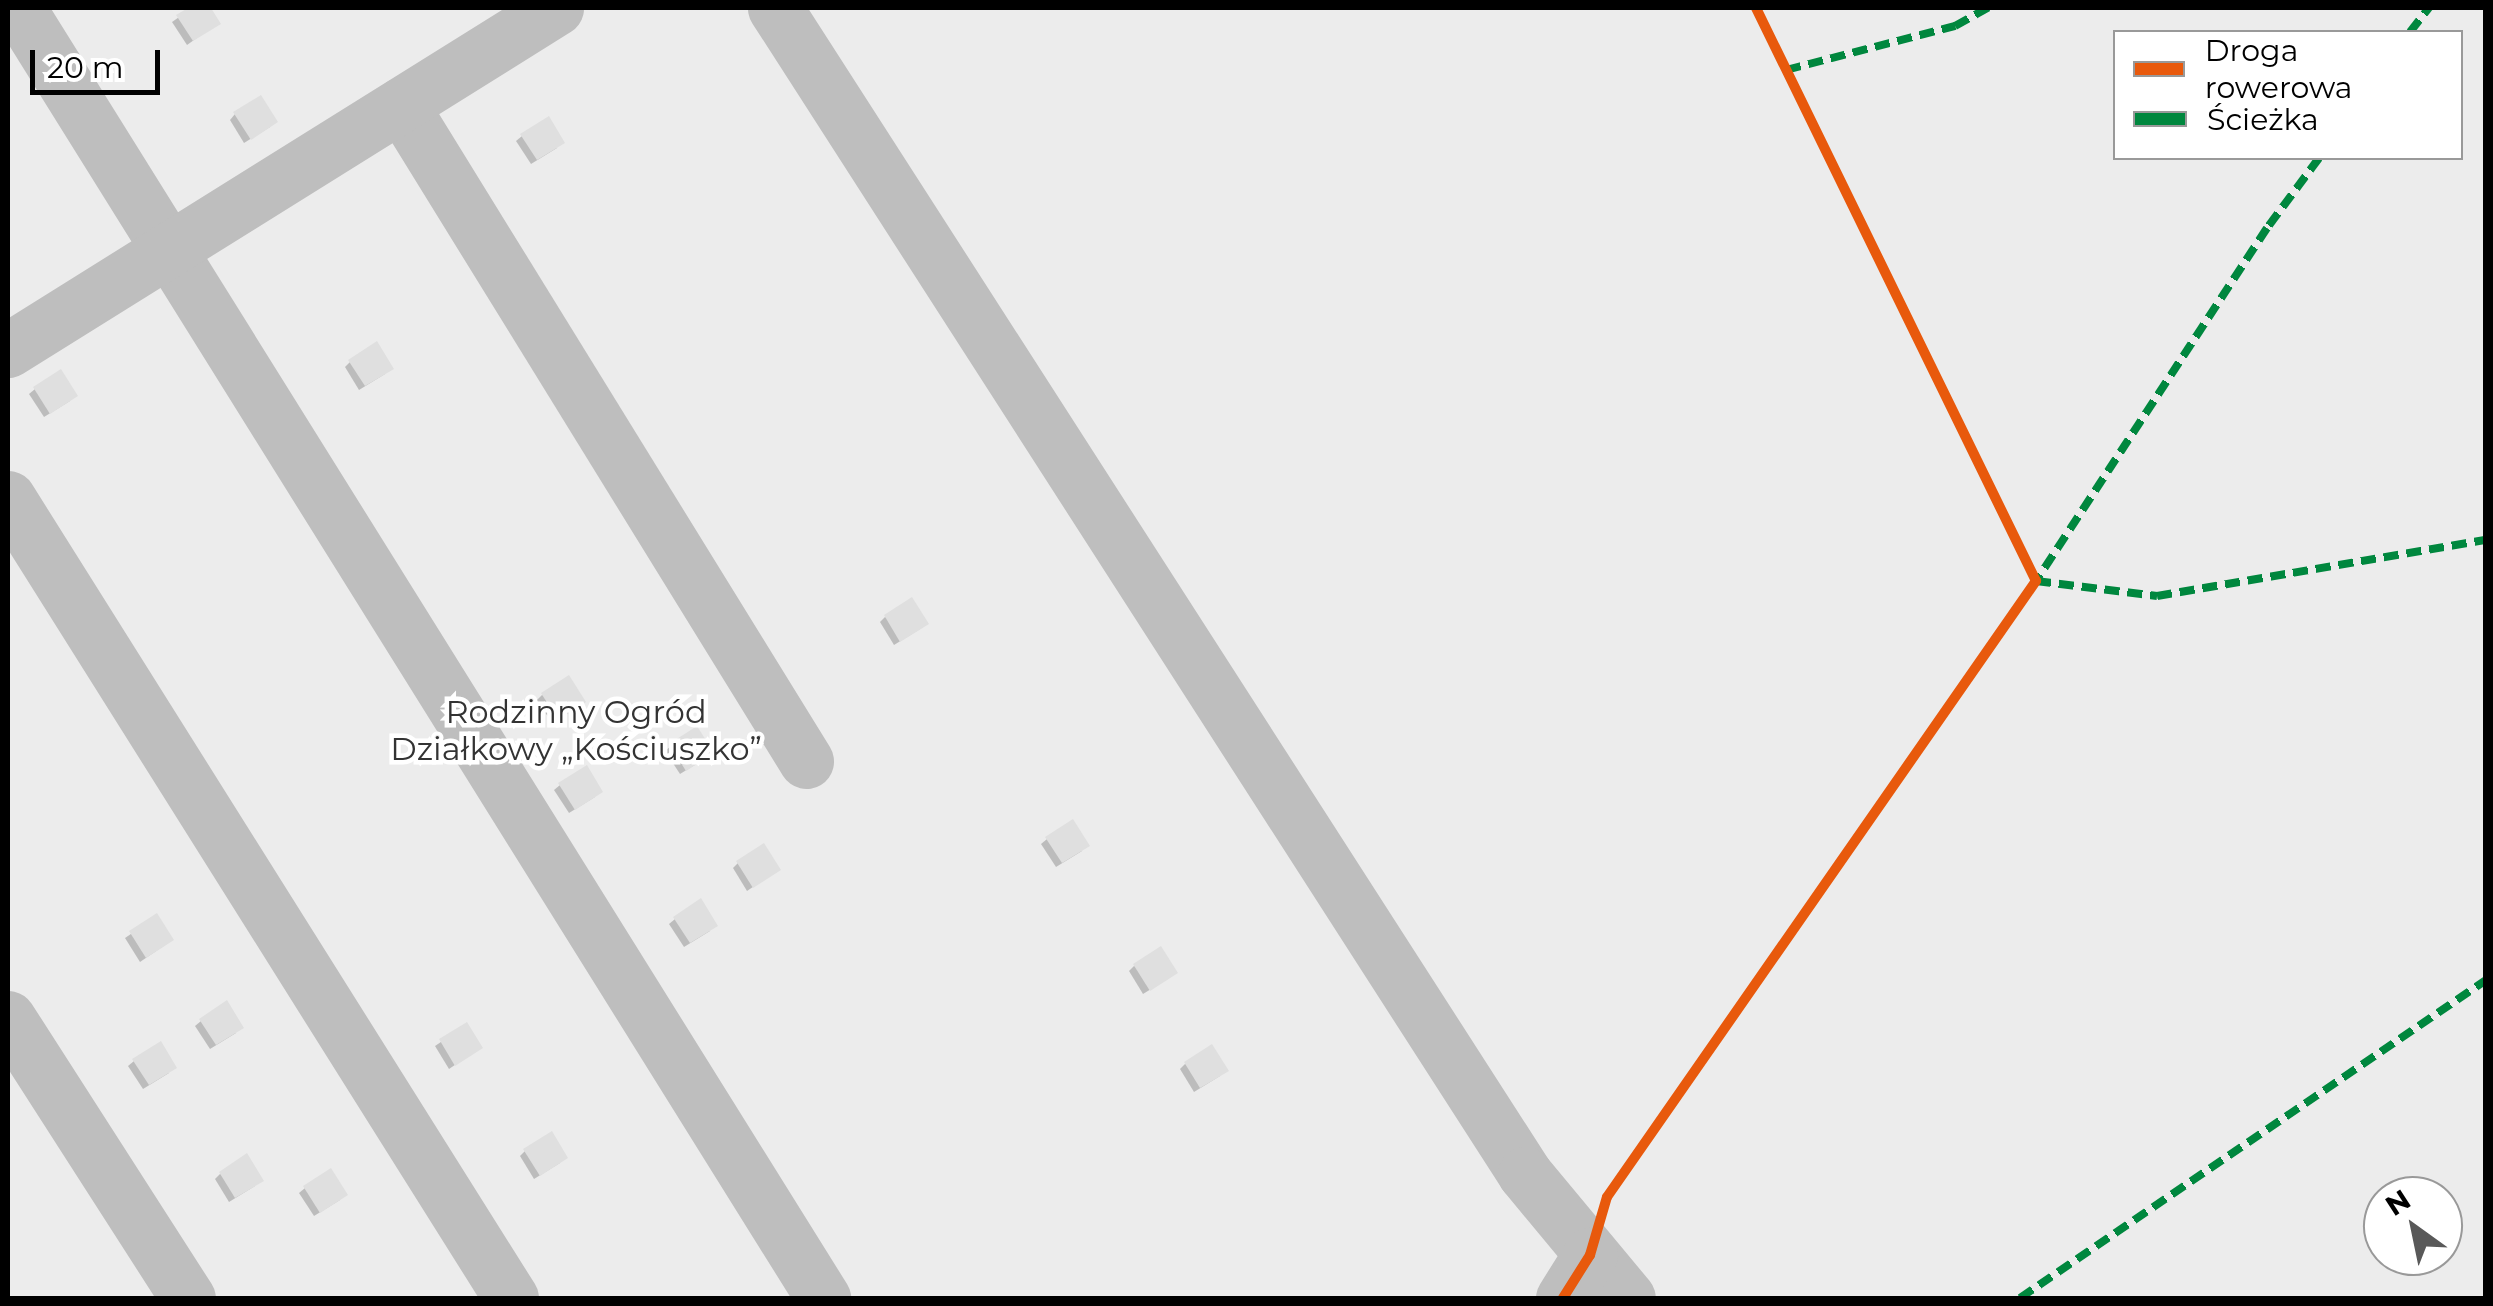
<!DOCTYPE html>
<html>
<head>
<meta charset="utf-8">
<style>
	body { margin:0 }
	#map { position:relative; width:2493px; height:1306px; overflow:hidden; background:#fff; font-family:Montserrat,sans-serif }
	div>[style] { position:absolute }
	.green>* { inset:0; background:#ececec }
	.shadow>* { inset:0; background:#0003 }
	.building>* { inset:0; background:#dfdfdf }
	.minor>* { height:55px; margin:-27.5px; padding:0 27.5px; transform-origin:27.5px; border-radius:27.5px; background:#bebebe }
	.quiet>* { height:8px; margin-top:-4px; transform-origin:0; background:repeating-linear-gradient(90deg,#00873e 0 15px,transparent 0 23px) }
	.cycleway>* { height:10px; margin:-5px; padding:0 5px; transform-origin:5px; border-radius:5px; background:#e8590c }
	span { translate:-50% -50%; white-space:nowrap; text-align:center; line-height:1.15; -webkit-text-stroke:9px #fff; paint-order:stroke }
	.park-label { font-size:32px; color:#333 }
	.frame { position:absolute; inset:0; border:10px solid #000; pointer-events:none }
	.legend { position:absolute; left:2113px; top:30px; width:350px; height:130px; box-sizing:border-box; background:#fff; border:2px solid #999; margin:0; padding:12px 18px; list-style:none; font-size:30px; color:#000 }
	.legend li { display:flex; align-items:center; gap:20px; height:50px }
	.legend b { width:50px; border:2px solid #999 }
	.north { position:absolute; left:2363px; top:1176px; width:100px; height:100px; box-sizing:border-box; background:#fff; border:2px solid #999; border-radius:50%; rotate:327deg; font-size:28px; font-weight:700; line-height:40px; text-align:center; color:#000 }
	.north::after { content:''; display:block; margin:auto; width:35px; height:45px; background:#595959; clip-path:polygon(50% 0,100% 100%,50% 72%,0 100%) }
	.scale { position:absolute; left:30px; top:50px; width:130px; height:45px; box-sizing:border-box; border:5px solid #000; border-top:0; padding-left:12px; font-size:30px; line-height:35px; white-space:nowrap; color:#000; -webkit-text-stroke:8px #fff; paint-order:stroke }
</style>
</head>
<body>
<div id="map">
	<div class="green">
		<i style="clip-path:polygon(evenodd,8px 8px,2485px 8px,2485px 1298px,8px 1298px,8px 8px,2116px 32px,2460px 32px,2460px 158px,2116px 158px,2116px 32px,8px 8px,2383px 1196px,2443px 1196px,2443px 1256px,2383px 1256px,2383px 1196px)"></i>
	</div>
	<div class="shadow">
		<i style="clip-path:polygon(192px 8px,208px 8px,218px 23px,187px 45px,172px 22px)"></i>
		<i style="clip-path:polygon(235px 114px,270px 127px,244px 143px,230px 120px)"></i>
		<i style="clip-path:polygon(522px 136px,557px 148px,531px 164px,516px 141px)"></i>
		<i style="clip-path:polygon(350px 362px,385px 374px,359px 390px,345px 367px)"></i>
		<i style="clip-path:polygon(35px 389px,70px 401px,44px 417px,29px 394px)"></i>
		<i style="clip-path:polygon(885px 617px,920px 629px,894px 645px,880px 622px)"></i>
		<i style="clip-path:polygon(542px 695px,577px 707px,552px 723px,537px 700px)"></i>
		<i style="clip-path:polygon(671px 746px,706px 758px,680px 774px,665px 751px)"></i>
		<i style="clip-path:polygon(560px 785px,595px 797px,569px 813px,554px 790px)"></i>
		<i style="clip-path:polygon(1047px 839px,1082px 851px,1056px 867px,1041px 844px)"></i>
		<i style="clip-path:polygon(738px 863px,778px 870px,747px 891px,733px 868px)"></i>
		<i style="clip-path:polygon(156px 917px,165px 945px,140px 962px,125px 938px)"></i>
		<i style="clip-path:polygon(675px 919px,710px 931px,684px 947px,669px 924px)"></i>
		<i style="clip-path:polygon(1134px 966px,1169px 978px,1143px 994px,1129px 971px)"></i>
		<i style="clip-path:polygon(201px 1021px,236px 1033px,210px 1049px,195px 1026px)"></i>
		<i style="clip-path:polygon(466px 1025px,480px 1048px,449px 1069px,435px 1046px)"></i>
		<i style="clip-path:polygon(134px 1061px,169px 1073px,143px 1089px,128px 1066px)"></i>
		<i style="clip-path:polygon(1185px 1064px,1220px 1076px,1194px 1092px,1180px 1069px)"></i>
		<i style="clip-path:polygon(525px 1151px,560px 1163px,534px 1179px,520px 1156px)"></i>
		<i style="clip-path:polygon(220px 1174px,255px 1186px,229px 1202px,215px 1179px)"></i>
		<i style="clip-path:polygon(305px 1188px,340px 1200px,314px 1216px,299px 1193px)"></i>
	</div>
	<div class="building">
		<i style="clip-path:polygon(188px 8px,211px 8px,221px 24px,193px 41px,176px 15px)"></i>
		<i style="clip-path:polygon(261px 95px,278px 122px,251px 140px,233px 112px)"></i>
		<i style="clip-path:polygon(549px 116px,565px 143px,537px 160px,520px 134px)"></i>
		<i style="clip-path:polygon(377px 341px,394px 369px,365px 386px,348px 360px)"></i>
		<i style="clip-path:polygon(61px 369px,78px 396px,50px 414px,33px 387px)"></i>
		<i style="clip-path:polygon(912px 597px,929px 624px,900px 642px,884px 615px)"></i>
		<i style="clip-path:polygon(569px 675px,586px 702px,558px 720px,541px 693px)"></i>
		<i style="clip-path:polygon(697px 726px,714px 753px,686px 771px,669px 744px)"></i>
		<i style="clip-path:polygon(587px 765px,603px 792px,575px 810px,558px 783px)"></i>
		<i style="clip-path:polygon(1073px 819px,1090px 846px,1062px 863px,1045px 837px)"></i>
		<i style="clip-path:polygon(764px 843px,781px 870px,753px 888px,736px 861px)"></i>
		<i style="clip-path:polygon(701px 898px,718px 926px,690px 943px,673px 917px)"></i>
		<i style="clip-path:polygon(157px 913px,174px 940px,146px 958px,129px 931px)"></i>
		<i style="clip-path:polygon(1161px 946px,1178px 973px,1150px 991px,1133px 964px)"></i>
		<i style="clip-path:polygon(227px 1000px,244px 1028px,216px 1045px,199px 1019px)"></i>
		<i style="clip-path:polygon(467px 1022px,483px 1048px,455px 1066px,439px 1039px)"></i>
		<i style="clip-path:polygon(161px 1041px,177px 1068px,149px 1085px,132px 1059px)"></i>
		<i style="clip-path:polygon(1212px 1044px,1229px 1071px,1200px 1088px,1184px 1062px)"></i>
		<i style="clip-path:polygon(552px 1131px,568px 1158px,540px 1176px,523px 1149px)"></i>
		<i style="clip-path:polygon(247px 1153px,264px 1181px,235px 1198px,219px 1172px)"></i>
		<i style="clip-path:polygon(331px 1168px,348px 1195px,320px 1213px,303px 1186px)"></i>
	</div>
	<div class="minor">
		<i style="left:18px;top:8px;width:1521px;rotate:58.03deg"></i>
		<i style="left:775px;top:8px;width:1386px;rotate:57.25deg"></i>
		<i style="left:1525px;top:1174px;width:161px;rotate:50.3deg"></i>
		<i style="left:401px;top:105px;width:771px;rotate:58.31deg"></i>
		<i style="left:8px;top:350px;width:646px;rotate:-31.97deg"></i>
		<i style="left:8px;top:498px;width:945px;rotate:57.84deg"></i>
		<i style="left:8px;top:1018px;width:333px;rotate:57.3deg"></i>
		<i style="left:1563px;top:1298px;width:51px;rotate:-57.9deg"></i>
	</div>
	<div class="quiet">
		<i style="left:2410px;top:32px;width:31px;rotate:-52deg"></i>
		<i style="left:1786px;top:70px;width:175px;rotate:-14.6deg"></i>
		<i style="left:1955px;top:26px;width:38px;rotate:-29deg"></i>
		<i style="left:2319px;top:158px;width:87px;rotate:126.6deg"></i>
		<i style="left:2267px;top:228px;width:422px;rotate:123.2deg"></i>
		<i style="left:2036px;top:581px;width:122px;rotate:7.1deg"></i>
		<i style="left:2157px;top:596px;width:334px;rotate:-9.7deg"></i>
		<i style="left:2020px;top:1298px;width:564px;rotate:-34.31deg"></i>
	</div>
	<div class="cycleway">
		<i style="left:1563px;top:1298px;width:51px;rotate:-57.9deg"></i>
		<i style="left:1590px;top:1255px;width:60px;rotate:-73.7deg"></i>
		<i style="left:1607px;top:1197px;width:751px;rotate:-55.15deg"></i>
		<i style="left:2036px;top:581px;width:638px;rotate:-116.04deg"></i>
	</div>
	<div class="park-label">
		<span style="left:576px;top:731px">Rodzinny Ogród<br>Działkowy „Kościuszko”</span>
	</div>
	<div class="frame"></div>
	<ul class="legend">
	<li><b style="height:12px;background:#e8590c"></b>Droga rowerowa</li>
	<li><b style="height:12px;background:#00873e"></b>Ścieżka</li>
	</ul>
	<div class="north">N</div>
	<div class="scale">20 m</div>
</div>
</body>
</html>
